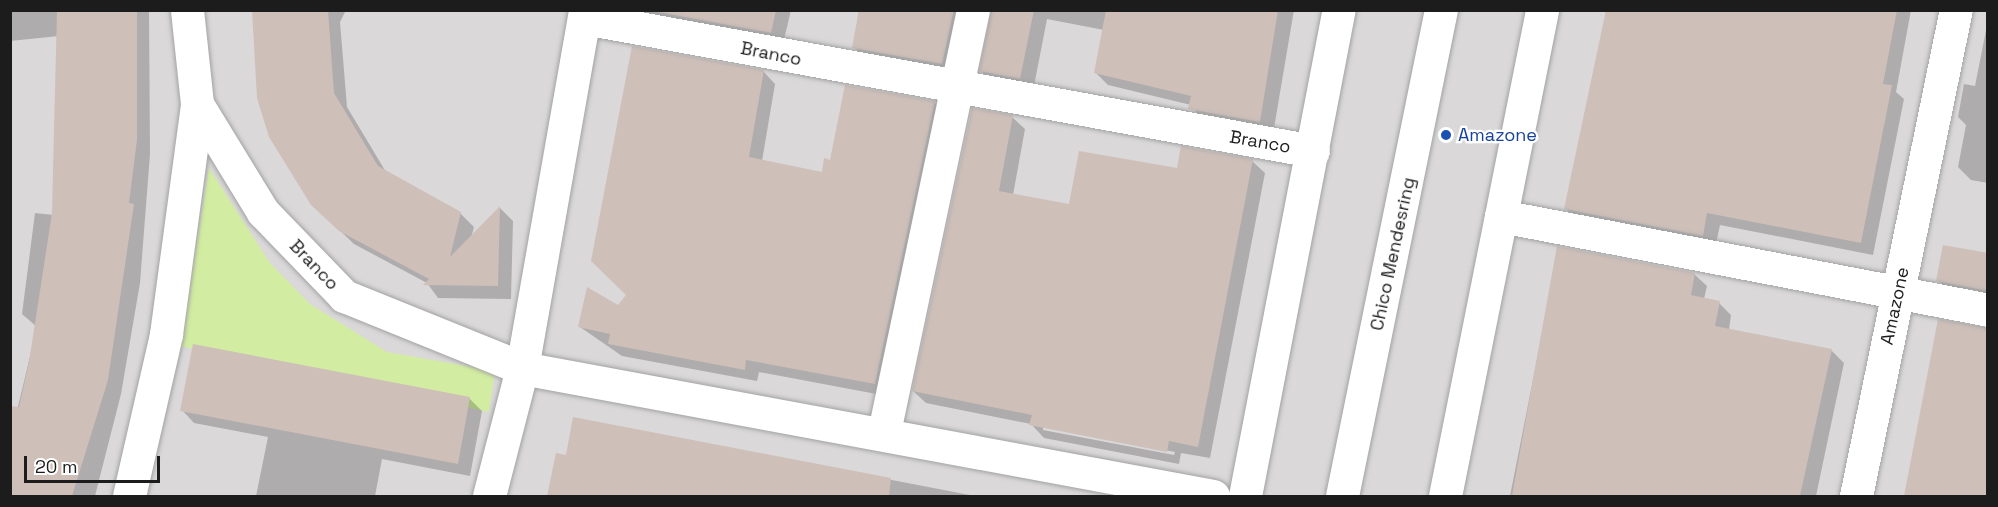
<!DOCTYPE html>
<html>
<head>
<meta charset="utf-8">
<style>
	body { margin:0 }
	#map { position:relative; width:1998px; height:507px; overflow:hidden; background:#eee7e0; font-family:"Space Grotesk",sans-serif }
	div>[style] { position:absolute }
	.residential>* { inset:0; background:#dad8d9 }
	.grass>* { inset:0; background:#d2eda1 }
	.shadow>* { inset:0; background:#0003 }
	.building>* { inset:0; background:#cebfb9 }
	.roads { filter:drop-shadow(0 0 2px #a3a3a3) drop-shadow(0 0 2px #a3a3a3) }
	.minor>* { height:33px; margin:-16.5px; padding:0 16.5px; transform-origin:16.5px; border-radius:16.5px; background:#fff }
	.dots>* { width:16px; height:16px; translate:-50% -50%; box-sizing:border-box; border:3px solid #fff; border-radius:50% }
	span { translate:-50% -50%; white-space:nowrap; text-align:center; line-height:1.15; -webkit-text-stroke:4.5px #fff; paint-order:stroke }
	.street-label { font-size:18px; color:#1c1c1c }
	.transit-label { font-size:18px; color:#164399 }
	.left { translate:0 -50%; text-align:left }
	.frame { position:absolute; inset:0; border:12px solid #1c1c1c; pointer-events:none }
	.scale { position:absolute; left:24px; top:456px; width:136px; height:27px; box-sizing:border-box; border:3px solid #1c1c1c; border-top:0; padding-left:8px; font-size:18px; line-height:21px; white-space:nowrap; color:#1c1c1c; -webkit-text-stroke:4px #fff; paint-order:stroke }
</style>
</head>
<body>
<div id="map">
	<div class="residential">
		<i style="clip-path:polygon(11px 11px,1987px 11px,1987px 496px,11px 496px)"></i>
	</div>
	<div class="grass">
		<i style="clip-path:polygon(209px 168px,270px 263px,310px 304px,387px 352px,495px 371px,489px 412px,180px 346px)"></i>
	</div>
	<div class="shadow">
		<i style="clip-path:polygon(10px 10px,149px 10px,150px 154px,140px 283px,121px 394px,95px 496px,10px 496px,10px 440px,37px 327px,22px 314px,35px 213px,54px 215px,59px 36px,10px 41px)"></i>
		<i style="clip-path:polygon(253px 10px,346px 10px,340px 22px,347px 107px,386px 172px,460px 213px,474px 227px,471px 238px,500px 208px,513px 221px,511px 299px,438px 298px,427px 283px,354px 244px,327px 218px)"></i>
		<i style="clip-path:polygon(643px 10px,791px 10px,783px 44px,653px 21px)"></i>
		<i style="clip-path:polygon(859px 10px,974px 10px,955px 76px,867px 60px,854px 47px)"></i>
		<i style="clip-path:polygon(992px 10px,1294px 10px,1273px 134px,1203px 122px,1191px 105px,1108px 85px,1095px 72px,1104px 30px,1047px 19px,1033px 91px,994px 83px,981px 71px)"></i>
		<i style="clip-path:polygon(1607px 10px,1911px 10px,1896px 92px,1904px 99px,1873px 255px,1720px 225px,1715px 248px,1579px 221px,1566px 209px)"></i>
		<i style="clip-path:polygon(1988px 20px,1988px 183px,1971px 180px,1958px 167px,1966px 125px,1958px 117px,1964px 84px,1975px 86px)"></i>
		<i style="clip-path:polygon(763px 71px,775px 84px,762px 161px,823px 173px,831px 161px,934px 102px,946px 115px,887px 396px,759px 372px,757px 381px,622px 356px,580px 327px,619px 307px)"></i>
		<i style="clip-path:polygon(evenodd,1012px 117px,1025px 129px,1013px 195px,1070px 206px,1178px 169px,1252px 161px,1265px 173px,1210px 458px,1181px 453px,1179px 464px,1044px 438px,1031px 424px,926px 403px,913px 391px,1012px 117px,1043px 427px,1175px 452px,1174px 455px,1043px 430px,1043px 427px)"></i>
		<i style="clip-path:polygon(1559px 248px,1694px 274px,1707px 286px,1704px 299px,1719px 303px,1731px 315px,1729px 330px,1831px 350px,1844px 363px,1816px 496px,1510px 496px)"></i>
		<i style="clip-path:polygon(1988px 254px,1988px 300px,1950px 293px,1938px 280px)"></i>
		<i style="clip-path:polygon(1939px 321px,1988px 328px,1988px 496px,1906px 496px)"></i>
		<i style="clip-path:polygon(470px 399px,482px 411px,470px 476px,382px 459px,375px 496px,256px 496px,268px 437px,194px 423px,182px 410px)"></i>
		<i style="clip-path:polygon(574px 419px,975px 496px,574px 496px,562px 484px)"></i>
	</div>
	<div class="building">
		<i style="clip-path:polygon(57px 10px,137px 10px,137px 140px,129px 203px,134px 204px,108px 380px,72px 496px,10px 496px,10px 406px,19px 407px,29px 362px,52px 213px)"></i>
		<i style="clip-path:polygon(252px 10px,328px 10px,334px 93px,378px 166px,461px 212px,450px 257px,500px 206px,498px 286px,423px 285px,429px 279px,339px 231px,311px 205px,269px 137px,257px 98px)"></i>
		<i style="clip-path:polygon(647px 10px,776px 10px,771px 33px)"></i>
		<i style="clip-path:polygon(859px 10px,954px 10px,942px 64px,852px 48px)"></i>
		<i style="clip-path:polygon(991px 10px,1034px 10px,1020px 79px,979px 71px)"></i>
		<i style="clip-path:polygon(1106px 10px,1278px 10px,1260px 122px,1188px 109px,1191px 96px,1094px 73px)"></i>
		<i style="clip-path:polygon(1606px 10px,1897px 10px,1883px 84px,1892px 85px,1861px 243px,1707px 213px,1703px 236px,1564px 209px)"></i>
		<i style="clip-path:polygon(632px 46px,764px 70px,749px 157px,822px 172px,824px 158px,830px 160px,845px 85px,935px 101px,875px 384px,746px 360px,745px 370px,608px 344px,610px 334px,578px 327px,587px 287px,618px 305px,626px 295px,591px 261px)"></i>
		<i style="clip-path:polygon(972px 108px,1013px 115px,999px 191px,1069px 204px,1079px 151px,1177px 168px,1181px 146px,1253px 159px,1198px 447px,1169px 441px,1167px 452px,1029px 425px,1032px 415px,912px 391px)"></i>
		<i style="clip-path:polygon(1943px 245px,1988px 253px,1988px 291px,1936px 281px)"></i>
		<i style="clip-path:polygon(1557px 246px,1695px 273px,1691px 295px,1720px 301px,1715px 326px,1832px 349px,1800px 496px,1512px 496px)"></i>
		<i style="clip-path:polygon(1938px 319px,1988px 328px,1988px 496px,1904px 496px)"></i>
		<i style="clip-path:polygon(193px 344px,470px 397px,458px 464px,180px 411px)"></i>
		<i style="clip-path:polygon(573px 417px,891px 478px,889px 496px,547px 496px,556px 453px,566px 455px)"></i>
	</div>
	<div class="roads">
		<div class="minor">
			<i style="left:187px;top:10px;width:95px;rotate:83.9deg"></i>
			<i style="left:197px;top:104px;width:127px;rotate:58.6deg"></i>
			<i style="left:263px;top:212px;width:117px;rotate:46deg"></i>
			<i style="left:344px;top:296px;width:192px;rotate:22deg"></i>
			<i style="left:522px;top:368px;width:703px;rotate:10.49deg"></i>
			<i style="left:584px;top:18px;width:741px;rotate:10.34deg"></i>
			<i style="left:1501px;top:216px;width:496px;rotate:10.9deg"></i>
			<i style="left:884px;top:432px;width:431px;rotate:-78.1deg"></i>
			<i style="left:129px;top:496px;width:166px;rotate:-77.1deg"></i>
			<i style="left:166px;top:334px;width:232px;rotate:-82.3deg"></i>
			<i style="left:489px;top:496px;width:132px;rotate:-75.5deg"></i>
			<i style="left:522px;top:368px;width:364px;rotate:-80deg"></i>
			<i style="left:1245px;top:496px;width:495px;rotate:-79.1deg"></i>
			<i style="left:1342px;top:496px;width:496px;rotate:-78.5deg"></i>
			<i style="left:1445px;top:496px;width:496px;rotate:-78.7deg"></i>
			<i style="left:1856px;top:496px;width:496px;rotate:-78.4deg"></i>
		</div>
	</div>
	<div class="dots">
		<i style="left:1446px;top:135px;background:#1a4fb4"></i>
	</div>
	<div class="street-label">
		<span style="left:771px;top:54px;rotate:11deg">Branco</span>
		<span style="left:1260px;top:142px;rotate:10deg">Branco</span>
		<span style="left:1393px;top:254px;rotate:-78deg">Chico Mendesring</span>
		<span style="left:314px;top:265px;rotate:46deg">Branco</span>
		<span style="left:1895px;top:306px;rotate:-78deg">Amazone</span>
	</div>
	<div class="transit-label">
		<span class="left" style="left:1458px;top:135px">Amazone</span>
	</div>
	<div class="frame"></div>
	<div class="scale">20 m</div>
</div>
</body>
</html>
